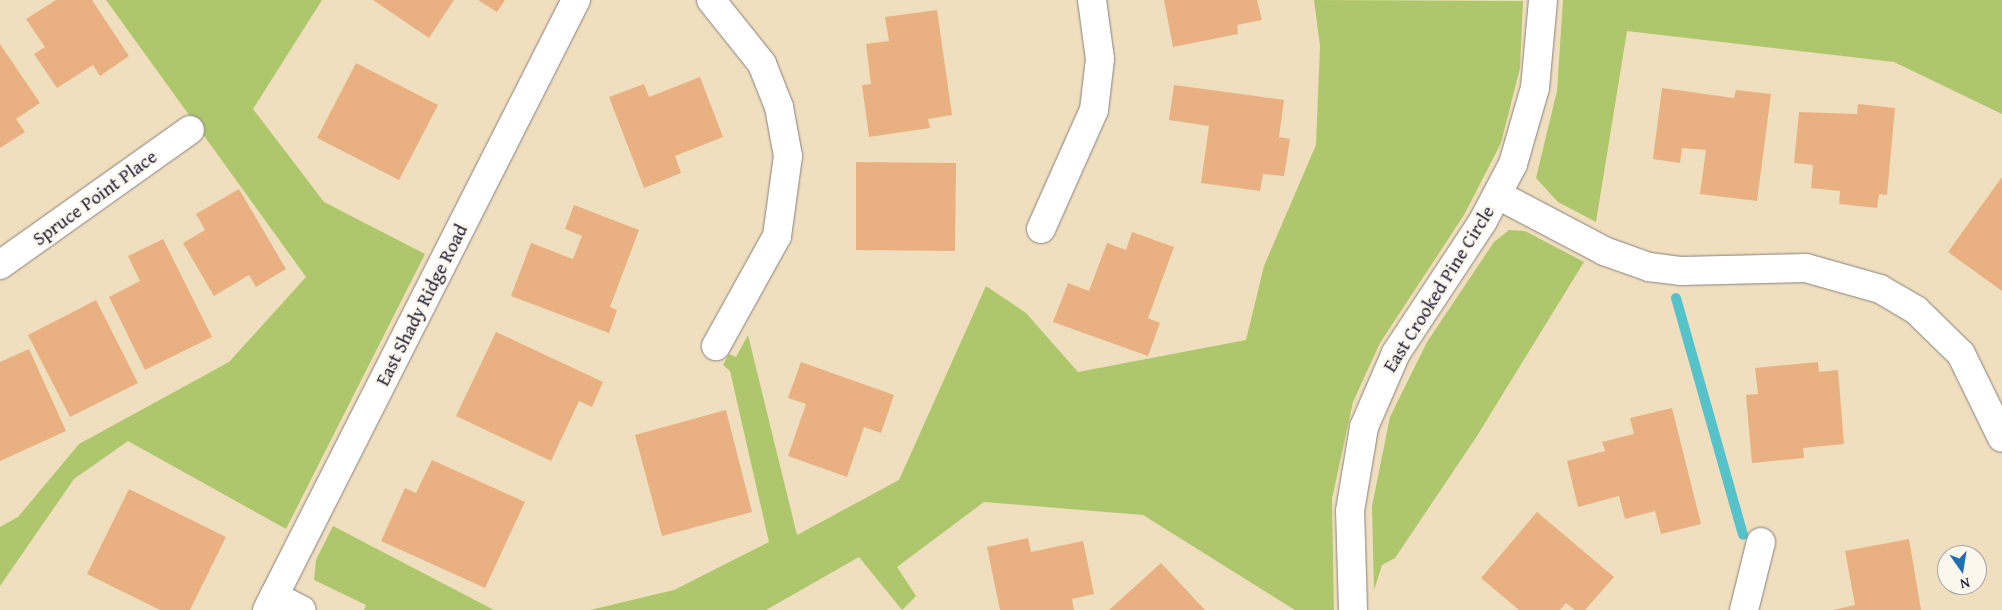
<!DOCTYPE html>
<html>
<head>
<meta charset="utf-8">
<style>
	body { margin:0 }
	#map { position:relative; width:2002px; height:610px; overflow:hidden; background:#f0dfbf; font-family:"Gentium Book Plus",serif }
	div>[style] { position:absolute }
	.green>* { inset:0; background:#aec76c }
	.stream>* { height:10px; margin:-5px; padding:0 5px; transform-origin:5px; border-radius:5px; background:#55c3c9 }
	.building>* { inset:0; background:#e9b181 }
	.roads { filter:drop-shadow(0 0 1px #89807d) drop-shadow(0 0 1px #89807d) }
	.street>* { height:28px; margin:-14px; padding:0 14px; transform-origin:14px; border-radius:14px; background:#fff }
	span { translate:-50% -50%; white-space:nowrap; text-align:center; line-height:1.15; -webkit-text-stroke:4.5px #fbf7ec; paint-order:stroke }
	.street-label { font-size:19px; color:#22223b }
	.north { position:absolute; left:1937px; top:545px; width:50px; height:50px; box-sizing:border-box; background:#fbf7ec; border:1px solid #a4a2a5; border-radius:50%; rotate:167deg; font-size:14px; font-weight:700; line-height:20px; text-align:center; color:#22223b }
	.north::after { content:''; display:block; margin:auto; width:18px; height:22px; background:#1f6fb2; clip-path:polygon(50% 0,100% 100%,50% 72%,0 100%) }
</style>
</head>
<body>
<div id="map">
	<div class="green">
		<i style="clip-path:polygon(106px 0,322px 0,253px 109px,324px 202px,425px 254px,286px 529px,128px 441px,74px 479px,0 586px,0 527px,18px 517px,79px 444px,229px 362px,306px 277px)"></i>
		<i style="clip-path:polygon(1314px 0,1523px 1px,1520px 68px,1501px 143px,1464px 215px,1380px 343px,1353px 402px,1332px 499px,1334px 610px,1295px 610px,1143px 515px,984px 502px,897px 567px,916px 596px,902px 610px,859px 557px,766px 610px,590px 610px,674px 590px,769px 542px,730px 371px,723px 365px,729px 354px,736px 357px,748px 335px,797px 535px,899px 480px,986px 286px,1026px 313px,1078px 372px,1246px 340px,1264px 266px,1316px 145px,1320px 46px)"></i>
		<i style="clip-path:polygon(1563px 0,2002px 0,2002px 114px,1894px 62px,1627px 31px,1596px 222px,1558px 202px,1536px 178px,1557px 91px)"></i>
		<i style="clip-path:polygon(1509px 230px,1525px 231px,1584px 262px,1477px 436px,1395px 558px,1382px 565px,1374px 590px,1372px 506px,1390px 417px,1427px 342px,1494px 242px)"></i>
		<i style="clip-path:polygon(333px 526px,494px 610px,364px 610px,366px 605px,314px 580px,316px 560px)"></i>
	</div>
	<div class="stream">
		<i style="left:1676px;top:298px;width:246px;rotate:74.2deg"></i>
	</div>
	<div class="building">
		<i style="clip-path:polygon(56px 0,92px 0,129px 56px,100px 76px,93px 65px,57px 88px,34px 54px,45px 47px,26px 19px)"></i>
		<i style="clip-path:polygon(373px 0,454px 0,429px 38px)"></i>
		<i style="clip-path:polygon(478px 0,505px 0,497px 12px)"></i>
		<i style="clip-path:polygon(1164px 0,1257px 0,1262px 20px,1237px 25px,1238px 34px,1173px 47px)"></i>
		<i style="clip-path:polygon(937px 10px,952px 115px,928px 119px,930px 128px,869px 137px,862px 85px,871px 84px,866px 44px,889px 41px,885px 17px)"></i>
		<i style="clip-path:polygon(0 44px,40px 103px,16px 119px,25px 132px,0 148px)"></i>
		<i style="clip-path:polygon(356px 63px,438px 105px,399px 180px,317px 138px)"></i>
		<i style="clip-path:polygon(700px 77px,723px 137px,675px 156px,681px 173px,644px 188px,609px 97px,644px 84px,649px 97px)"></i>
		<i style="clip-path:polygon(1174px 85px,1284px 100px,1279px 137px,1290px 139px,1284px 176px,1263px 174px,1260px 191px,1201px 183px,1209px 126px,1169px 120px)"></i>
		<i style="clip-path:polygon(1662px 88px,1734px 98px,1736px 90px,1771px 94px,1757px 201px,1700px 194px,1706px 150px,1682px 148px,1680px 163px,1653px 159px)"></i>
		<i style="clip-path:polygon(1858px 104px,1895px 108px,1887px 195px,1879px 194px,1877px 208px,1839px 204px,1840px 191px,1811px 188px,1813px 165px,1794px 163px,1799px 112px,1857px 114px)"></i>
		<i style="clip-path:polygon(856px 162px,956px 163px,955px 251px,856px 250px)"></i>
		<i style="clip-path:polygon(2002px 177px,2002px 291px,1948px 252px)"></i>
		<i style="clip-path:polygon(239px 189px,286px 269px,256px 287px,249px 275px,214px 296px,183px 243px,205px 230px,196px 214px)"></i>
		<i style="clip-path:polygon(574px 205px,639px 230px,610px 307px,617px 310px,609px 333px,511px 296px,531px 243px,573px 259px,582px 236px,565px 229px)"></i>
		<i style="clip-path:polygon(1132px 232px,1174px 247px,1148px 318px,1160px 323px,1148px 356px,1053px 322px,1068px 283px,1089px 291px,1107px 243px,1126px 250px)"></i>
		<i style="clip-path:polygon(163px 239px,212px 337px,145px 370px,109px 297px,140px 281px,128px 256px)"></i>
		<i style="clip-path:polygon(96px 300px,138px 383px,70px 417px,28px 335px)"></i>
		<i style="clip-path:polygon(496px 332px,603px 382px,592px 407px,579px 401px,551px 461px,456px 416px)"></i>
		<i style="clip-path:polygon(29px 349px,66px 431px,0 461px,0 362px)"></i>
		<i style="clip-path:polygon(801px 362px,894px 395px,881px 433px,864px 427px,847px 477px,788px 456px,806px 404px,788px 398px)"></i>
		<i style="clip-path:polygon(1818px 362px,1819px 372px,1838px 370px,1844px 444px,1803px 448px,1804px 458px,1752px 463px,1746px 395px,1758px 394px,1755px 368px)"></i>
		<i style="clip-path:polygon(1672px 408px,1701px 524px,1661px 534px,1655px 511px,1625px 519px,1619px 496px,1578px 507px,1567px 461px,1605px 451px,1602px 442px,1634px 434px,1630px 418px)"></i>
		<i style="clip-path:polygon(726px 410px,752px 512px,662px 536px,635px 435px)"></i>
		<i style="clip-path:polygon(432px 460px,525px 502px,485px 588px,381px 541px,405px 488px,416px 493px)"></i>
		<i style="clip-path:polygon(129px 489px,226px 537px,190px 610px,160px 610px,87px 574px)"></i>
		<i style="clip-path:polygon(1537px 512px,1614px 577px,1585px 610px,1575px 610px,1566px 603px,1560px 610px,1519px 610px,1481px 578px)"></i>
		<i style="clip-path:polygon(1028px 538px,1031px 552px,1083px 541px,1094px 594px,1072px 599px,1074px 610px,1000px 610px,987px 547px)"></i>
		<i style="clip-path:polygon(1909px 539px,1921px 610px,1833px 610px,1855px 605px,1845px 551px)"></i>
		<i style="clip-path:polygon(1161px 563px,1205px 610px,1109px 610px)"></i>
	</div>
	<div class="roads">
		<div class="street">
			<i style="left:711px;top:0;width:82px;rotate:51.4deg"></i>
			<i style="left:762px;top:64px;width:46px;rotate:68.4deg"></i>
			<i style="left:779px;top:107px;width:50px;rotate:79.6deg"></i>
			<i style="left:788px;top:156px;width:81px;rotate:97.8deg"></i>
			<i style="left:777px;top:236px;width:126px;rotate:119deg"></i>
			<i style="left:1498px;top:195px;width:120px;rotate:27.8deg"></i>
			<i style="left:1604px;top:251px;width:48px;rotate:19.6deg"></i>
			<i style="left:1649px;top:267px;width:33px;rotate:7deg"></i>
			<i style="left:1682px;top:271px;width:124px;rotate:-1.4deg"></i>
			<i style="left:1806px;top:268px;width:77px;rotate:15.8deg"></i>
			<i style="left:1880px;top:289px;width:42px;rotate:30.3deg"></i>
			<i style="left:1916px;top:310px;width:63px;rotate:44.4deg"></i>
			<i style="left:1961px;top:354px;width:93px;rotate:64deg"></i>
			<i style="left:1041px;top:229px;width:130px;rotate:-66deg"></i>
			<i style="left:1094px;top:110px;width:51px;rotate:-83.3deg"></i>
			<i style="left:1100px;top:59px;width:60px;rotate:-97.7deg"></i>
			<i style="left:0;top:265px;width:233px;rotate:-35.4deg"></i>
			<i style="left:274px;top:596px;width:31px;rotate:27deg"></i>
			<i style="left:267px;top:610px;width:684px;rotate:-63.14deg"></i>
			<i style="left:1353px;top:610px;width:99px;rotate:-91.7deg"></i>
			<i style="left:1350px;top:511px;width:85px;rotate:-80.5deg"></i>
			<i style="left:1364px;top:427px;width:81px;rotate:-66.6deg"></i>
			<i style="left:1396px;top:353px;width:158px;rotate:-56.6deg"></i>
			<i style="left:1483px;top:221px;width:64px;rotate:-62.2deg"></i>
			<i style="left:1513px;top:164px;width:79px;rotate:-73.9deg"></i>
			<i style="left:1535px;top:88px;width:88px;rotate:-84.8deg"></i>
			<i style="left:1744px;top:610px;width:70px;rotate:-76deg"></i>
		</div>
	</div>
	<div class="street-label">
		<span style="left:95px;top:198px;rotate:-36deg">Spruce Point Place</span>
		<span style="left:1439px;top:289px;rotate:-58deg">East Crooked Pine Circle</span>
		<span style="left:422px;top:305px;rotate:-63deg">East Shady Ridge Road</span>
	</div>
	<div class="north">N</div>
</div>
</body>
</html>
